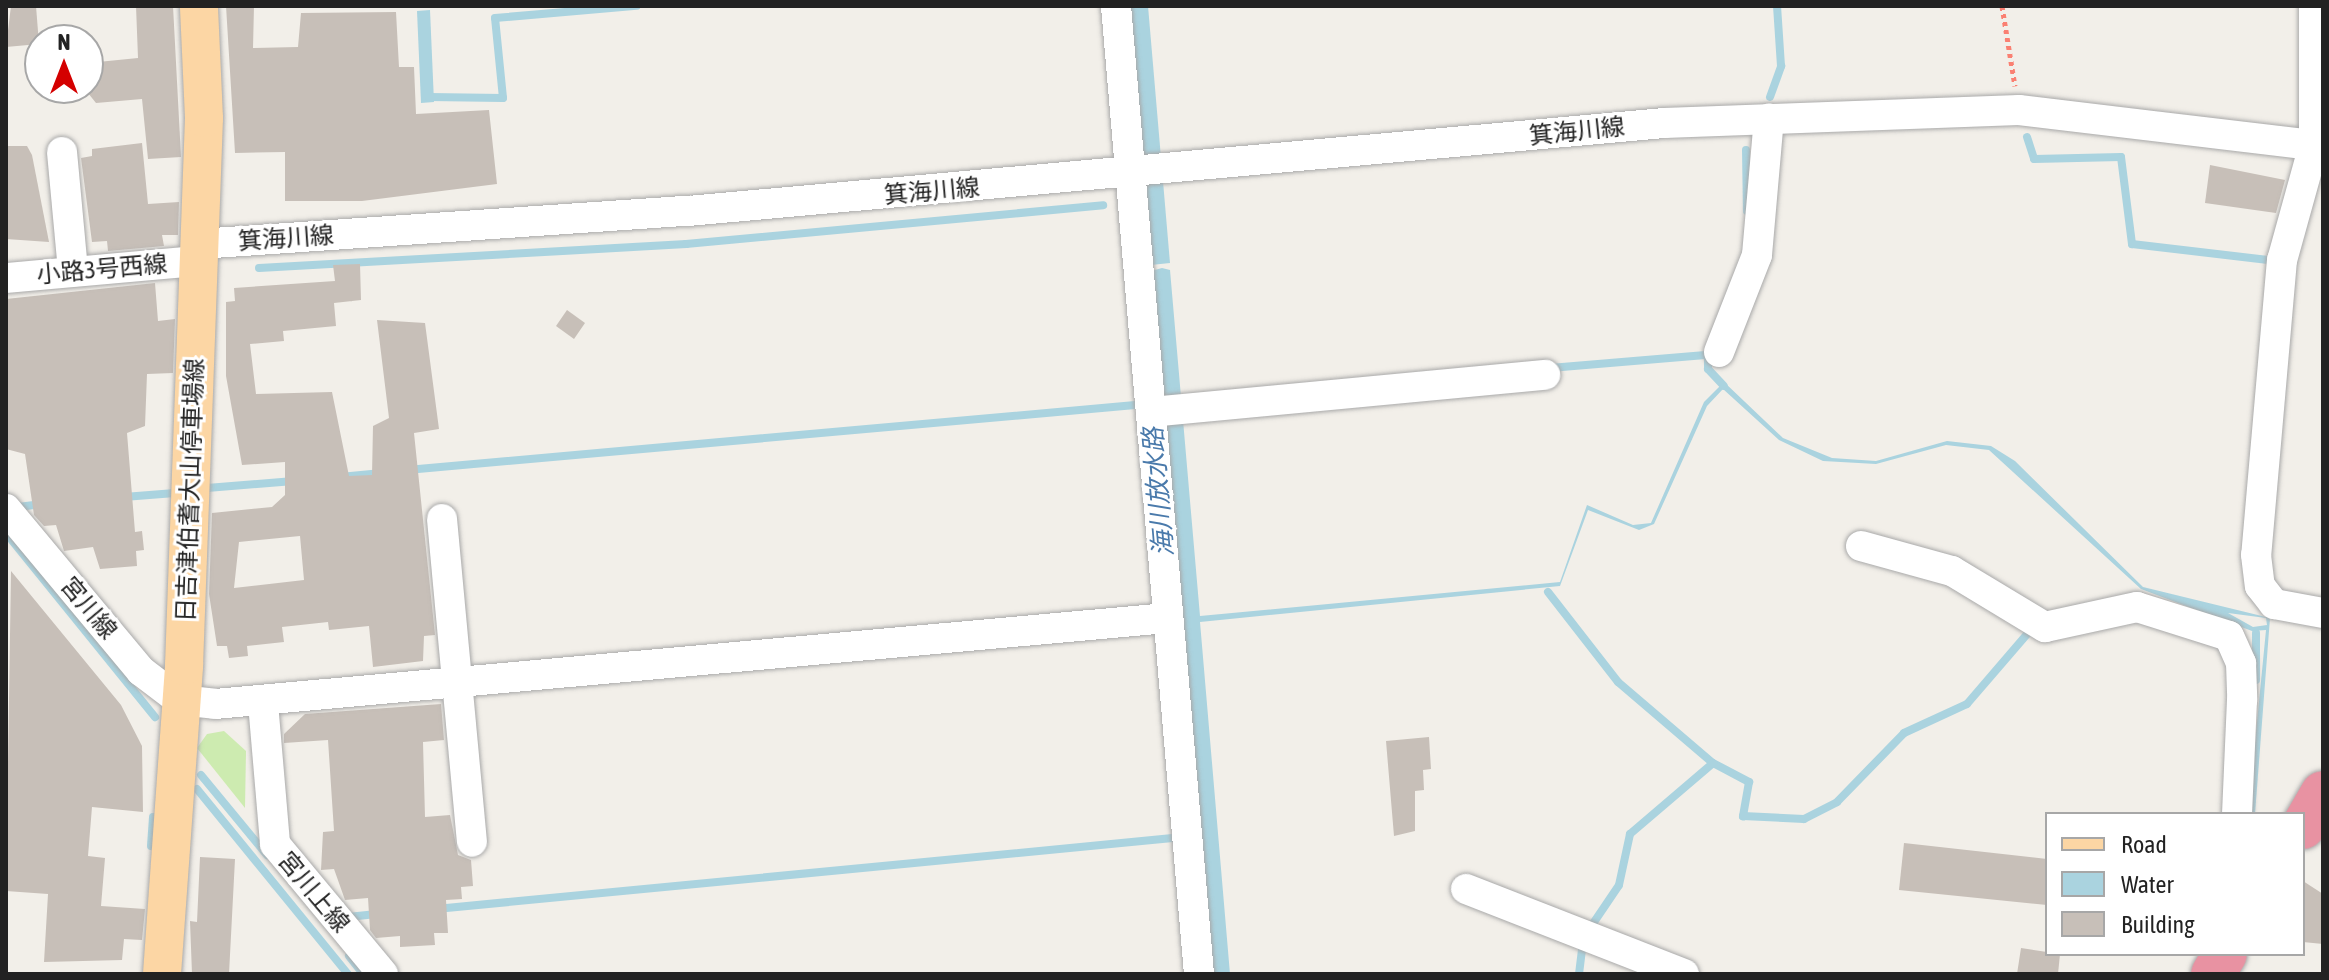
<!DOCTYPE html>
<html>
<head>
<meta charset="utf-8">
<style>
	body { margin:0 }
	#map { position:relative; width:2329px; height:980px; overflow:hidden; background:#f2efe9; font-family:"Asap Condensed","Noto Sans JP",sans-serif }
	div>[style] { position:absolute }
	.grass>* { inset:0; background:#cdebb0 }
	.water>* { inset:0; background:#aad3df }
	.stream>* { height:8px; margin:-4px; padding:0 4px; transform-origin:4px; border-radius:4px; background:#aad3df }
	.building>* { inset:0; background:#c7bfb8 }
	.path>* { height:5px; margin-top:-2.5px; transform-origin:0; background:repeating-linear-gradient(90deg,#fa8072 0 4px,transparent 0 8px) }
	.roads { filter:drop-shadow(0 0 2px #a9a9a9) drop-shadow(0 0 2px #a9a9a9) }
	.minor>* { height:30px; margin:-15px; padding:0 15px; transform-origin:15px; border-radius:15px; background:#fff }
	.major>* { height:38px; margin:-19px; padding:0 19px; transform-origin:19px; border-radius:19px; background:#fcd6a4 }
	.highway>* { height:44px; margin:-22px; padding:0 22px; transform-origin:22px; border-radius:22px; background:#e892a2 }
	span { translate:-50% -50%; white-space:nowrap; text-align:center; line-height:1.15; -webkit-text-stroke:6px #fff; paint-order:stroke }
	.street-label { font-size:24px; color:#222 }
	.water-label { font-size:26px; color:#4a7aab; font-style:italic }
	.frame { position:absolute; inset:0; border:8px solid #222; pointer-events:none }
	.legend { position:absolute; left:2045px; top:812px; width:260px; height:144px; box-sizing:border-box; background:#fff; border:2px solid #a7a7a7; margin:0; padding:10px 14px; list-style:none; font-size:24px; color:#222 }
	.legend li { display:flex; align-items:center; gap:16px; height:40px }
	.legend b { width:40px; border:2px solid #a7a7a7 }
	.north { position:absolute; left:24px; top:24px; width:80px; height:80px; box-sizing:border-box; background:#fff; border:2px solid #a7a7a7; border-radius:50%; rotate:0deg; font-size:22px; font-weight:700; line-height:32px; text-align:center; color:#222 }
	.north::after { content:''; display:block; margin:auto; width:28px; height:36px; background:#d40000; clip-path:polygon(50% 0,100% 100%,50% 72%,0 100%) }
</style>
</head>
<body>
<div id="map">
	<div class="grass">
		<i style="clip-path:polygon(224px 731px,246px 751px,245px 808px,197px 748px,207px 734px)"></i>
	</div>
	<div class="water">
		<i style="clip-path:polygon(1128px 6px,1148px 6px,1170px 263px,1151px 265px)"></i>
		<i style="clip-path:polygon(430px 10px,434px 102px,421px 103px,417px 11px)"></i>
		<i style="clip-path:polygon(evenodd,1162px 268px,1170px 270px,1200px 616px,1560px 582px,1587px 505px,1633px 525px,1651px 523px,1704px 402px,1724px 382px,1783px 438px,1832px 458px,1876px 461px,1947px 441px,1991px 446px,2015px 461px,2143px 587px,2270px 618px,2255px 814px,2248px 814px,2266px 630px,2252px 631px,2141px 589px,1989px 450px,1946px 445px,1876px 464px,1823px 461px,1779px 440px,1723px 389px,1707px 406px,1654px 524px,1639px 530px,1588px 510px,1560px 586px,1200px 622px,1230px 974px,1211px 974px,1151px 271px,1162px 268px,2228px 613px,2266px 618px,2267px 625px,2253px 627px,2228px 613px)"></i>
	</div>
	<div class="stream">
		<i style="left:429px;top:97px;width:74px;rotate:0.8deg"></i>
		<i style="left:503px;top:98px;width:80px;rotate:-95.7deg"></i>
		<i style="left:495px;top:18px;width:142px;rotate:-4.9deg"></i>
		<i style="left:1770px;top:97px;width:33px;rotate:-70deg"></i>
		<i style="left:1781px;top:66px;width:60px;rotate:-93.8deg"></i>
		<i style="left:2027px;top:137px;width:23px;rotate:72deg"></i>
		<i style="left:2034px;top:159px;width:87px;rotate:-1.3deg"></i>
		<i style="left:2121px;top:157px;width:88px;rotate:82.8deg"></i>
		<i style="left:2132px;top:244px;width:137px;rotate:6.7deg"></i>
		<i style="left:1746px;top:150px;width:61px;rotate:89.1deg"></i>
		<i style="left:259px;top:268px;width:428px;rotate:-3.2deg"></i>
		<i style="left:686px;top:244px;width:419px;rotate:-5.3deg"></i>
		<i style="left:1708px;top:353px;width:16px;rotate:90deg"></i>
		<i style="left:1708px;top:369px;width:23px;rotate:47deg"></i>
		<i style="left:1550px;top:368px;width:156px;rotate:-4.8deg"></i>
		<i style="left:407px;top:470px;width:731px;rotate:-5.1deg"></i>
		<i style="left:340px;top:477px;width:42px;rotate:-5.4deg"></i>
		<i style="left:207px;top:488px;width:87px;rotate:-4.6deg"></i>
		<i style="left:124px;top:497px;width:51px;rotate:-4.5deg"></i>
		<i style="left:18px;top:507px;width:24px;rotate:-7deg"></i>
		<i style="left:6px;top:533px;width:237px;rotate:51deg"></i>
		<i style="left:1548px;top:592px;width:114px;rotate:52.1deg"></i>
		<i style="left:1618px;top:682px;width:125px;rotate:40.5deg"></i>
		<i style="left:1713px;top:763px;width:41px;rotate:27.8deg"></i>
		<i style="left:1749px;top:782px;width:35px;rotate:100deg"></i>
		<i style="left:1743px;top:816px;width:61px;rotate:2.8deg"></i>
		<i style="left:1804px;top:819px;width:37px;rotate:-27deg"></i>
		<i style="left:1837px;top:802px;width:96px;rotate:-45.8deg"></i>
		<i style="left:1904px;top:733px;width:69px;rotate:-24.7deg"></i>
		<i style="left:1967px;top:704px;width:103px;rotate:-49.3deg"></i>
		<i style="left:2256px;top:680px;width:47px;rotate:-90deg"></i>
		<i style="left:201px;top:775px;width:104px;rotate:50.5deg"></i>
		<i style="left:197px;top:789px;width:239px;rotate:50.8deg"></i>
		<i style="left:151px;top:846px;width:29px;rotate:-86deg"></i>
		<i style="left:436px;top:909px;width:740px;rotate:-5.5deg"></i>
		<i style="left:348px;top:917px;width:31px;rotate:-6deg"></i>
		<i style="left:1588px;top:931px;width:55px;rotate:-56deg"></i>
		<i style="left:1619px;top:885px;width:52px;rotate:-77.8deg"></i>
		<i style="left:1630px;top:834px;width:109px;rotate:-40.5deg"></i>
		<i style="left:349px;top:956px;width:23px;rotate:52deg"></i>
		<i style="left:1579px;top:974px;width:31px;rotate:-83deg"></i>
	</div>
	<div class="building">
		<i style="clip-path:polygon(11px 6px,36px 6px,39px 44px,6px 47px)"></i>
		<i style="clip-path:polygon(136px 6px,173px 6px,181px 157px,148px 159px,142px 99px,96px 103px,88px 93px,88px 63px,138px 58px)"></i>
		<i style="clip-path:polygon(226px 6px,254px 6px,253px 48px,298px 47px,301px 13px,396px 12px,399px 67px,414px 67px,416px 114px,489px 110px,497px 184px,362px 201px,285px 201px,285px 152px,235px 153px)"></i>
		<i style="clip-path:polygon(142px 143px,148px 204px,179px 202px,178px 235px,162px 235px,164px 246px,108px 251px,107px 241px,92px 242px,81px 158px,92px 156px,92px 149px)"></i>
		<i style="clip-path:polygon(6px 146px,27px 146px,32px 155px,49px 242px,6px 239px)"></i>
		<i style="clip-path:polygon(2210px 165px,2285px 180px,2276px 213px,2205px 203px)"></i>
		<i style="clip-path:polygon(evenodd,360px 264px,361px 300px,334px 303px,336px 326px,283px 331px,284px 341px,250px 344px,256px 394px,332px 392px,349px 476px,372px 475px,373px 426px,389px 418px,377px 320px,425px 323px,439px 429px,414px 433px,435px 635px,424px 636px,423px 661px,373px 667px,369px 626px,329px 630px,328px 622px,282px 627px,284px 642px,247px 646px,248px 656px,229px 658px,227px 646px,217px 646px,209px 594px,212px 513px,272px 507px,285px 495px,285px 462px,242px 465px,226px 376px,226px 302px,235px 301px,234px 288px,335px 281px,333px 265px,360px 264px,300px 536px,304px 580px,234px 588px,239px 542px,300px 536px)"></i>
		<i style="clip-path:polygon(155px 283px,158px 321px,175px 319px,173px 373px,147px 374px,145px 426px,127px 433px,135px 532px,142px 531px,144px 550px,136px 551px,137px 566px,100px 569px,93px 547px,64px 551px,56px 525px,44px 526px,34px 515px,25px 454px,6px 449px,6px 299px)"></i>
		<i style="clip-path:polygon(567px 310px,585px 323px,574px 339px,556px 326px)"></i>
		<i style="clip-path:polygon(11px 571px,121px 705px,142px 746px,143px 812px,92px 807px,88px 856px,105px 858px,101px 906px,145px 909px,142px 940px,124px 939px,122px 960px,44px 962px,48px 894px,6px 891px)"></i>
		<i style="clip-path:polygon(441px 704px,444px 740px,423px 742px,425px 817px,450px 815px,458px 855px,471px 860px,473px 886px,461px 887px,462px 899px,446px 900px,448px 933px,434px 933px,435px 945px,400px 947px,400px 936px,376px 938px,370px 930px,368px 898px,345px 900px,334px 869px,321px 870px,323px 832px,334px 831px,328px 740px,284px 743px,284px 734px,305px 714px)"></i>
		<i style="clip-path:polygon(1429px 737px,1431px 769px,1423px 770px,1424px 790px,1415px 791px,1415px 831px,1394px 836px,1386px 741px)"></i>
		<i style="clip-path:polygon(1904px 843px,2047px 859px,2047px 905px,1899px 890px)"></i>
		<i style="clip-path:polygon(200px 857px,235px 859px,229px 974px,192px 974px,190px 921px,197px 922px)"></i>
		<i style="clip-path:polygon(2303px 881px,2323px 894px,2323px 944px,2303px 942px)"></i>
		<i style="clip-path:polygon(2021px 948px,2060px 954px,2058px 974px,2017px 974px)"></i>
	</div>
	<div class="path">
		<i style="left:2002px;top:6px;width:81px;rotate:80.8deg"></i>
	</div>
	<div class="roads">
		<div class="minor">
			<i style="left:1116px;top:6px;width:972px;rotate:85.1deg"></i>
			<i style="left:2314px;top:6px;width:139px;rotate:90deg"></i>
			<i style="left:2314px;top:145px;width:119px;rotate:105.5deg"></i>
			<i style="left:2282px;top:260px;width:296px;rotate:95deg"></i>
			<i style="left:2256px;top:555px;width:31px;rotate:83deg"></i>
			<i style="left:2260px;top:586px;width:23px;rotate:52deg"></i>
			<i style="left:2274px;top:604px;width:50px;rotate:10.4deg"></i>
			<i style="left:62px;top:152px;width:120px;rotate:84.7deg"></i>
			<i style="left:199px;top:244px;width:490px;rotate:-3.9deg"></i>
			<i style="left:688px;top:211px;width:980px;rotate:-5.15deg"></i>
			<i style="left:1664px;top:123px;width:355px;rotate:-2.1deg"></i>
			<i style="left:2019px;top:110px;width:306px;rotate:6.8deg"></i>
			<i style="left:6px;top:278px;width:193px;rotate:-5.1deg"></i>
			<i style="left:1719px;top:352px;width:104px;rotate:-68.6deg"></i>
			<i style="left:1757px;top:255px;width:137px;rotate:-85deg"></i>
			<i style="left:1151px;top:412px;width:396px;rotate:-5.4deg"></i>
			<i style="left:6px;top:509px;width:211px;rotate:50.2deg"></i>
			<i style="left:141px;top:671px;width:48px;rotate:37.3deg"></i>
			<i style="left:179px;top:700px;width:36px;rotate:6deg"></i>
			<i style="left:215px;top:704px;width:956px;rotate:-5.16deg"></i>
			<i style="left:442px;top:519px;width:324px;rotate:84.7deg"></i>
			<i style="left:1861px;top:546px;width:94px;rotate:15.4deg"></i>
			<i style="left:1952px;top:571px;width:109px;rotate:31.1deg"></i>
			<i style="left:2045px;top:627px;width:94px;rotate:-12.3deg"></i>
			<i style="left:2137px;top:607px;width:96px;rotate:17.5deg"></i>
			<i style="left:2229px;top:636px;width:30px;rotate:66deg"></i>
			<i style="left:2241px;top:663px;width:37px;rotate:88deg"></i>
			<i style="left:2242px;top:700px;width:114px;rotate:92.5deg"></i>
			<i style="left:263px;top:703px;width:142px;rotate:85.1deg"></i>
			<i style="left:275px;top:844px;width:169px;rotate:50.3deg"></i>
			<i style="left:1466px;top:889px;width:234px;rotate:21.3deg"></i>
		</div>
		<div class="major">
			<i style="left:162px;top:974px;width:309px;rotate:-85.9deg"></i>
			<i style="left:184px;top:666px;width:548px;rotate:-87.91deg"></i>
			<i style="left:204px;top:118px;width:112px;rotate:-92.6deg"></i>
		</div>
		<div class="highway">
			<i style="left:2303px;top:827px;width:39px;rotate:-60deg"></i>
			<i style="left:2213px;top:974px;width:23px;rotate:-59deg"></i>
		</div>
	</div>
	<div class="street-label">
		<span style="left:1577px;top:131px;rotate:-6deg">箕海川線</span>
		<span style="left:932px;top:191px;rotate:-5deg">箕海川線</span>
		<span style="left:286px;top:238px;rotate:-4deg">箕海川線</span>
		<span style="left:102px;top:269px;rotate:-5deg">小路3号西線</span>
		<span style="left:190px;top:490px;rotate:-88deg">日吉津伯耆大山停車場線</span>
		<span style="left:89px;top:608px;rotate:50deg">宮川線</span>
		<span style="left:314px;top:892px;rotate:50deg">宮川上線</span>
	</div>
	<div class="water-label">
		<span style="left:1159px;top:492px;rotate:-95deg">海川放水路</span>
	</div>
	<div class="frame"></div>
	<ul class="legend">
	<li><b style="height:10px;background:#fcd6a4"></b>Road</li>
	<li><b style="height:22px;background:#aad3df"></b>Water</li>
	<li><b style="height:22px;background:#c7bfb8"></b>Building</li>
	</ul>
	<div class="north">N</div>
</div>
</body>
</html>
